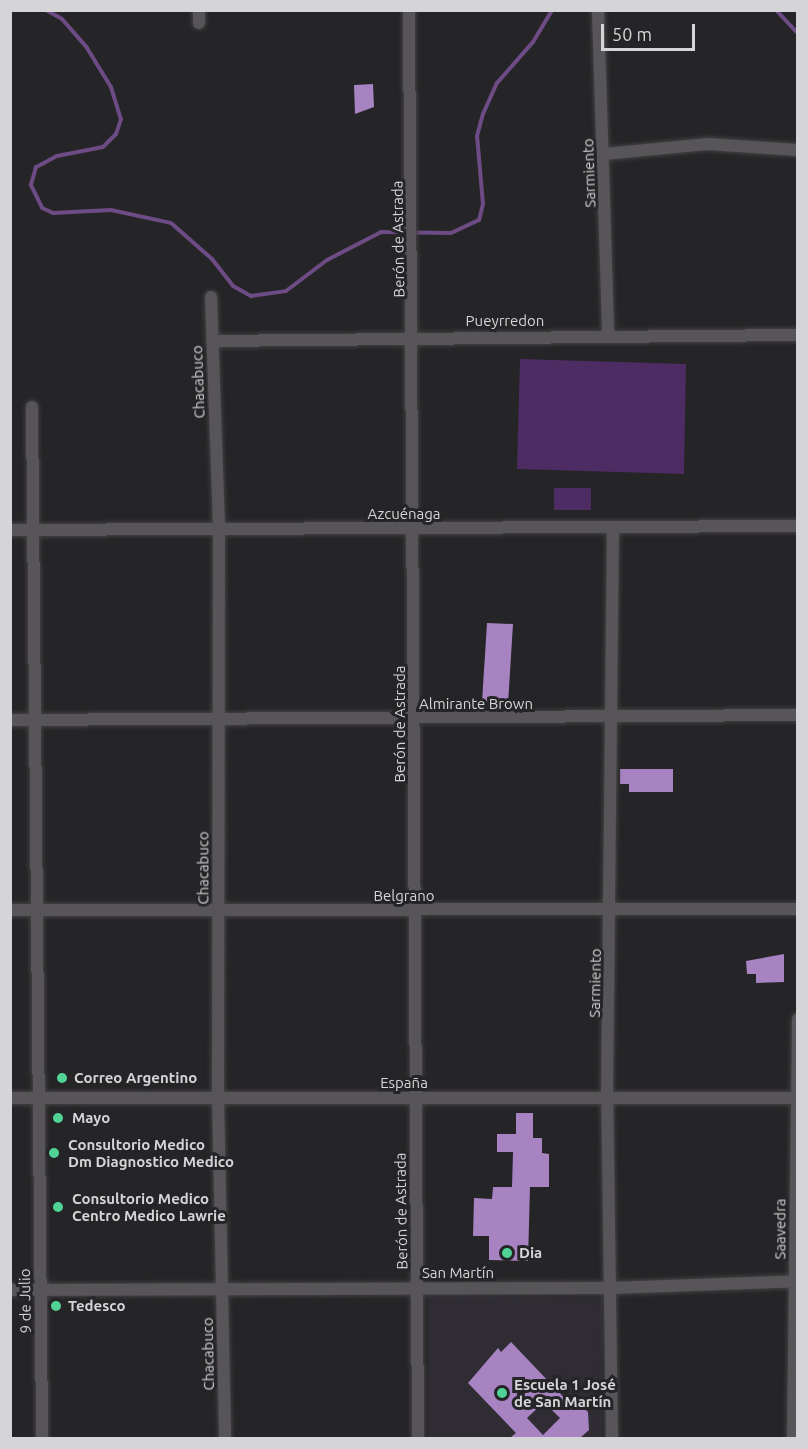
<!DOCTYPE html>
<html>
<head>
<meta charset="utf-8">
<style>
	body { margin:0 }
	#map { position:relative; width:808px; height:1449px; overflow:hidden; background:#252426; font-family:Ubuntu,sans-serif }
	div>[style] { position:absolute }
	.built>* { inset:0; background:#302c34 }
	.green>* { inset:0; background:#4d2c63 }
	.stream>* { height:4px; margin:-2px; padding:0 2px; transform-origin:2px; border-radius:2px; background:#6d4b85 }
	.building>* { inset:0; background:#a783c2 }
	.roads { filter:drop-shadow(0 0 2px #424143) drop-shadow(0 0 2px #424143) }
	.street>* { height:12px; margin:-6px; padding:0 6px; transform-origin:6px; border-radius:6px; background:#575558 }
	.dots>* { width:16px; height:16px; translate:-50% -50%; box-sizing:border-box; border:3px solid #252426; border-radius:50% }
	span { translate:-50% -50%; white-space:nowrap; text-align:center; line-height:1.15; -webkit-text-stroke:6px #252426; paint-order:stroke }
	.street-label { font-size:15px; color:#d5d4d6 }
	.poi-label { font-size:15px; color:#d5d4d6; font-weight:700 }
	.left { translate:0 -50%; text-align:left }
	.frame { position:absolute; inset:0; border:12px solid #d5d4d6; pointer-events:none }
	.scale { position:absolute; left:601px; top:24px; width:94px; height:27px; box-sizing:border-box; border:3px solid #d5d4d6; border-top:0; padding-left:8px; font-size:18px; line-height:21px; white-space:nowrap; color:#d5d4d6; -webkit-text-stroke:4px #252426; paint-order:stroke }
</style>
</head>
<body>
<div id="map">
	<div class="built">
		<i style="clip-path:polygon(428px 1297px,602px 1298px,602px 1438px,428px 1438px)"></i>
	</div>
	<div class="green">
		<i style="clip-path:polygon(520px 359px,686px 364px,684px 474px,517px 469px)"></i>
		<i style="clip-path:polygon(554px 488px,591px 488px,591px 510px,554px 510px)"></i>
	</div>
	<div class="stream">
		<i style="left:46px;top:10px;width:18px;rotate:29deg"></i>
		<i style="left:62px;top:19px;width:38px;rotate:49deg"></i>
		<i style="left:87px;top:48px;width:46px;rotate:58.4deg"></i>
		<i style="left:111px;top:87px;width:34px;rotate:73deg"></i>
		<i style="left:121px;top:119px;width:16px;rotate:108deg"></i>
		<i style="left:116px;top:134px;width:18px;rotate:135deg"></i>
		<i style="left:103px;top:147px;width:47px;rotate:168.9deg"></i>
		<i style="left:57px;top:156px;width:24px;rotate:152deg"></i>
		<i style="left:36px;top:167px;width:19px;rotate:106deg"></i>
		<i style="left:31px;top:185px;width:25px;rotate:64deg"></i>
		<i style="left:42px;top:208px;width:12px;rotate:24deg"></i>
		<i style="left:53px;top:213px;width:58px;rotate:-3deg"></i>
		<i style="left:111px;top:210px;width:61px;rotate:12.2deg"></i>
		<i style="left:171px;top:223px;width:55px;rotate:41.3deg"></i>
		<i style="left:212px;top:259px;width:34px;rotate:52deg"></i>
		<i style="left:233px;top:286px;width:21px;rotate:29deg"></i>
		<i style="left:251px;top:296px;width:35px;rotate:-8deg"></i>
		<i style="left:286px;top:291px;width:51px;rotate:-37.1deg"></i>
		<i style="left:327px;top:260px;width:61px;rotate:-27.4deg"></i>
		<i style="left:381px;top:232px;width:70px;rotate:0.8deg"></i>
		<i style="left:451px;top:233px;width:31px;rotate:-25deg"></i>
		<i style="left:479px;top:220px;width:16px;rotate:-76deg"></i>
		<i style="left:483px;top:204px;width:68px;rotate:-95deg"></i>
		<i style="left:477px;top:136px;width:23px;rotate:-75deg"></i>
		<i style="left:483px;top:114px;width:34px;rotate:-66deg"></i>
		<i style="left:497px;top:83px;width:55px;rotate:-48.7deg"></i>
		<i style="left:533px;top:42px;width:37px;rotate:-59deg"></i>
		<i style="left:776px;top:10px;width:33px;rotate:47deg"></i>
	</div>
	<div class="building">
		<i style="clip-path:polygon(373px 84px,374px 107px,355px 114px,354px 85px)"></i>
		<i style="clip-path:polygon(487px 623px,513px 624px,508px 704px,482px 702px)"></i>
		<i style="clip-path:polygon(620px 769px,673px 769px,673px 792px,629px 792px,629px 784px,620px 784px)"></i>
		<i style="clip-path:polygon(784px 954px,784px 982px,756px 983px,756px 974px,747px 974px,746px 961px)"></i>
		<i style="clip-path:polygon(516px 1113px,533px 1113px,533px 1138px,542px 1138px,542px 1153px,549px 1154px,549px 1187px,530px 1187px,528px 1261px,489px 1260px,489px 1236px,473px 1236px,474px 1198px,492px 1199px,493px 1187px,512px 1187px,513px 1152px,497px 1152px,497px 1134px,516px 1134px)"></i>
		<i style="clip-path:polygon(evenodd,511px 1342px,574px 1408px,579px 1403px,588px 1412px,589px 1430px,580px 1438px,510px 1438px,516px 1433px,468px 1383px,498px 1348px,501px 1352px,511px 1342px,544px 1402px,560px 1418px,543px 1435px,527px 1418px,544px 1402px)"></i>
	</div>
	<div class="roads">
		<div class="street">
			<i style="left:199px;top:10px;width:13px;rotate:90deg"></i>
			<i style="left:409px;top:10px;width:1428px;rotate:89.64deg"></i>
			<i style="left:598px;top:10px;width:325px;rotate:88.2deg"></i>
			<i style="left:604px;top:154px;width:103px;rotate:-5.5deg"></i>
			<i style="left:707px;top:144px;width:91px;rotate:3.8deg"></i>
			<i style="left:211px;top:297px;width:233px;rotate:88deg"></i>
			<i style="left:219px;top:530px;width:568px;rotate:90.1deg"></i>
			<i style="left:218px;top:1098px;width:340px;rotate:88.8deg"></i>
			<i style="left:212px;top:341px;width:586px;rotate:-0.59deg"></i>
			<i style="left:32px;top:407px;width:1031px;rotate:89.44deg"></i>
			<i style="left:10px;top:530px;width:788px;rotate:-0.29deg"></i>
			<i style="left:10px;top:720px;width:788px;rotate:-0.36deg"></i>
			<i style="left:10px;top:910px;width:788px;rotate:-0.07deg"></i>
			<i style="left:10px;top:1098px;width:788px"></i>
			<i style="left:10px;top:1290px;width:601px;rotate:-0.19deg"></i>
			<i style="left:611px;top:1288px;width:187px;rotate:-2.1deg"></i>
			<i style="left:612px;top:1438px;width:340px;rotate:-90.8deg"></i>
			<i style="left:607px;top:1098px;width:570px;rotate:-89.4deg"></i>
			<i style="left:793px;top:1438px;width:419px;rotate:-89.3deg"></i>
		</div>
	</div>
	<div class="dots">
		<i style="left:62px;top:1078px;background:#51d398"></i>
		<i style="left:58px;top:1118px;background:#51d398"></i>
		<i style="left:54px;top:1153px;background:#51d398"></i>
		<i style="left:58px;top:1207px;background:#51d398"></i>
		<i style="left:507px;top:1253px;background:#51d398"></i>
		<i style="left:56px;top:1306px;background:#51d398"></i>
		<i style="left:502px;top:1393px;background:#51d398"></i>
	</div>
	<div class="street-label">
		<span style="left:589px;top:173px;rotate:-92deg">Sarmiento</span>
		<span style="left:398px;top:239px;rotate:-91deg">Berón de Astrada</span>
		<span style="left:505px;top:321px">Pueyrredon</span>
		<span style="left:198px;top:382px;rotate:-92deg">Chacabuco</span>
		<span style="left:404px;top:514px">Azcuénaga</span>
		<span style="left:476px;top:704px">Almirante Brown</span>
		<span style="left:400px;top:724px;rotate:-90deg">Berón de Astrada</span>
		<span style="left:203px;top:868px;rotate:-90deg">Chacabuco</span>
		<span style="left:404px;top:896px">Belgrano</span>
		<span style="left:595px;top:983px;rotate:-89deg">Sarmiento</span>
		<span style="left:404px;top:1083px">España</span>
		<span style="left:401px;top:1211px;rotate:-91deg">Berón de Astrada</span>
		<span style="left:780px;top:1229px;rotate:-90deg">Saavedra</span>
		<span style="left:458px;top:1273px">San Martín</span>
		<span style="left:25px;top:1301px;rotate:-91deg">9 de Julio</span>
		<span style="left:208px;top:1354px;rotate:-91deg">Chacabuco</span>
	</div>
	<div class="poi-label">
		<span class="left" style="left:74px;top:1078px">Correo Argentino</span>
		<span class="left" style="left:72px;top:1118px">Mayo</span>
		<span class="left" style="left:68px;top:1153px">Consultorio Medico<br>Dm Diagnostico Medico</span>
		<span class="left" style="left:72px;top:1207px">Consultorio Medico<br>Centro Medico Lawrie</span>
		<span class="left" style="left:519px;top:1253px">Dia</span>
		<span class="left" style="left:68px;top:1306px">Tedesco</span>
		<span class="left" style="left:514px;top:1393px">Escuela 1 José<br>de San Martín</span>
	</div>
	<div class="frame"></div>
	<div class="scale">50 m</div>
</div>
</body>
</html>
